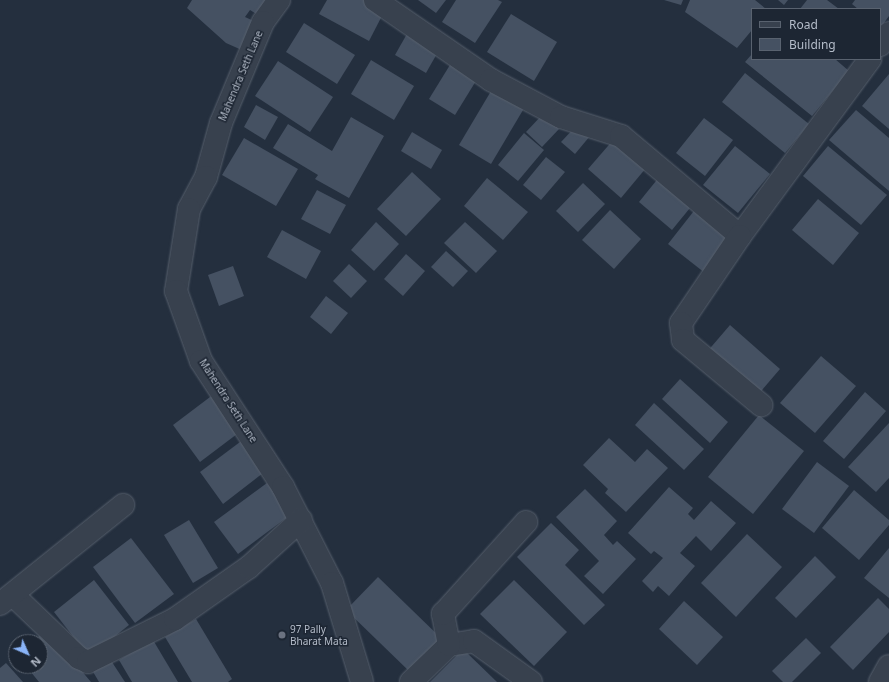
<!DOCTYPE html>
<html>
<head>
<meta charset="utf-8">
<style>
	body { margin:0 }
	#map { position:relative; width:889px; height:682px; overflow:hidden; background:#242f3e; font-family:"Noto Sans",sans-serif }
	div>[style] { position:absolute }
	.building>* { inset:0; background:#455162 }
	.roads { filter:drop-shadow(0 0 1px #565f6c) drop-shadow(0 0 1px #565f6c) }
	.street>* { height:22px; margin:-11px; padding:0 11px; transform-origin:11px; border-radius:11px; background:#38414e }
	.dots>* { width:11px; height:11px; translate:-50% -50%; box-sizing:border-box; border:2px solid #1d2633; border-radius:50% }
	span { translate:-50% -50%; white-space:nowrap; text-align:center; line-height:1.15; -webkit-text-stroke:3px #1d2633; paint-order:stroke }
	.street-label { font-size:10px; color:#b4bcc9 }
	.poi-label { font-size:10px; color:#b4bcc9 }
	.left { translate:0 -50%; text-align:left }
	.legend { position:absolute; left:751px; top:8px; width:130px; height:52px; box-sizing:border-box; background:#1d2633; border:1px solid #59626f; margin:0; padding:5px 7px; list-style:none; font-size:12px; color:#b4bcc9 }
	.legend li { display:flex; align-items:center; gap:8px; height:20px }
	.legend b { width:20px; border:1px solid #59626f }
	.north { position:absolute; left:8px; top:634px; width:40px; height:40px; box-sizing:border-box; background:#1d2633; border:1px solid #59626f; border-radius:50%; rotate:135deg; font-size:11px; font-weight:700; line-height:16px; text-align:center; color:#b4bcc9 }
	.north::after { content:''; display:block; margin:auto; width:14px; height:18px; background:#8ab4f8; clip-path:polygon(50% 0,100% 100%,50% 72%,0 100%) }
</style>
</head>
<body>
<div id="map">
	<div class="building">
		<i style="clip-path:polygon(192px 0,272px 0,261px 17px,250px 10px,245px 17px,258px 23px,244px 51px,226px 43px,187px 8px)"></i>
		<i style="clip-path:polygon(327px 0,366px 0,385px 10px,369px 41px,319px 14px)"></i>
		<i style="clip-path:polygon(418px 0,446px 0,436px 13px)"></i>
		<i style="clip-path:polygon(456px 0,498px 0,502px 2px,475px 43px,442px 22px)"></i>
		<i style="clip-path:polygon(664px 0,683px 0,681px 5px)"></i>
		<i style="clip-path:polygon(690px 0,755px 0,766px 9px,752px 9px,752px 30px,737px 48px,685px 12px)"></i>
		<i style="clip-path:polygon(778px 0,788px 0,784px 5px)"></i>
		<i style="clip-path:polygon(807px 0,827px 0,839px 9px,800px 9px)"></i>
		<i style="clip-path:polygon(855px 0,889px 0,889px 16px,881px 27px,880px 9px,858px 9px,852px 4px)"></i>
		<i style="clip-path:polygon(511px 14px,557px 42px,534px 81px,487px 52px)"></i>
		<i style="clip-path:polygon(304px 23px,355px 55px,337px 84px,286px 52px)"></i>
		<i style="clip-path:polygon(408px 32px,439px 50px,426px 73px,395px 55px)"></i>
		<i style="clip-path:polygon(752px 54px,752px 59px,835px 59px,849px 71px,812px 116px,745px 62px)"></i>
		<i style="clip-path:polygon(371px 60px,414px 86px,394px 120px,351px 94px)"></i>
		<i style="clip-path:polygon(453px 60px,479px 76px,455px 115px,429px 99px)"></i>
		<i style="clip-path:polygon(278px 61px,333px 97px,310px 132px,255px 96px)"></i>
		<i style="clip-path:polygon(745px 73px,809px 124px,785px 153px,722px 102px)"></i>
		<i style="clip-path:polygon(889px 74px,889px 129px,862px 106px)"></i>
		<i style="clip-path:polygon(494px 86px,526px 105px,491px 164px,459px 145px)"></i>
		<i style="clip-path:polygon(256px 105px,278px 117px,265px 140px,244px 127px)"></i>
		<i style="clip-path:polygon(856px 110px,889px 138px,889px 191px,829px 140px)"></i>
		<i style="clip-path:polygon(543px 114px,559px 129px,542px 147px,526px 132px)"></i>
		<i style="clip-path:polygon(351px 117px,384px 136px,349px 198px,315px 179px,318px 175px,273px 148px,288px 124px,332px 151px)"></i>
		<i style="clip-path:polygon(704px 118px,733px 140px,705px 176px,676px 153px)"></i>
		<i style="clip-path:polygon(577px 125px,590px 136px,575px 154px,561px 142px)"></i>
		<i style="clip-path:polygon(412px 132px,442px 150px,431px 169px,401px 151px)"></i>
		<i style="clip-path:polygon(524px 133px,544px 150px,518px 181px,498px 165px)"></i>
		<i style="clip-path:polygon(244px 138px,298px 169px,276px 206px,222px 175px)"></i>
		<i style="clip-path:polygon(614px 139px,646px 168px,621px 198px,588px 169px)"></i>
		<i style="clip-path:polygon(735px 146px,770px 174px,738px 213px,703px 185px)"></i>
		<i style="clip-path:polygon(828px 146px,887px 195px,861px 225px,803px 176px)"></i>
		<i style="clip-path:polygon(546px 157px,565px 172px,541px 200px,523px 185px)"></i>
		<i style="clip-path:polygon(412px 172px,441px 199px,406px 236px,377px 209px)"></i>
		<i style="clip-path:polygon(660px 176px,694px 203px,672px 230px,639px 202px)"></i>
		<i style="clip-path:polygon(487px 178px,528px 212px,503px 240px,464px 206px)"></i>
		<i style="clip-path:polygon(583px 183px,605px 204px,578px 232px,556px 211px)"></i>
		<i style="clip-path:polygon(317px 190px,346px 205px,330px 234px,301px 219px)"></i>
		<i style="clip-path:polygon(818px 199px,859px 233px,833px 265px,792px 230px)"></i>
		<i style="clip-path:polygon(697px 207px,735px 237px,705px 273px,668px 244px)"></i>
		<i style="clip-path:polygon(610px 210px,641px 239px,614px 269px,582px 240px)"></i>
		<i style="clip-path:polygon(376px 222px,399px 244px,374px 271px,351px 250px)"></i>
		<i style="clip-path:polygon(465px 222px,497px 251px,476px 273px,444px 243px)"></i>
		<i style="clip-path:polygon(282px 230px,321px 251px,306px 279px,267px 257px)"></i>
		<i style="clip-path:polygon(446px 251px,468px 271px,453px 287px,431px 267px)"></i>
		<i style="clip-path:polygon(406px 254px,425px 271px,403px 296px,384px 279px)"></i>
		<i style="clip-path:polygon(349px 264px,367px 281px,351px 298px,333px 281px)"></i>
		<i style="clip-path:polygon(233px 266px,244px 296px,219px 306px,208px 275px)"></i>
		<i style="clip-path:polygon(326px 296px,348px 313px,331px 334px,310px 317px)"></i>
		<i style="clip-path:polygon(730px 325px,780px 369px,756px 397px,706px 353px)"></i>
		<i style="clip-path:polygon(821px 356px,856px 386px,815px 433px,780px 403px)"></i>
		<i style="clip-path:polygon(680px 379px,728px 422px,710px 443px,662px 399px)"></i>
		<i style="clip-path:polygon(865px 392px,886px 411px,844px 459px,823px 441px)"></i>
		<i style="clip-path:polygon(214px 394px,241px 431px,200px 462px,173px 425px)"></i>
		<i style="clip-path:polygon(654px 403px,704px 449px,684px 470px,635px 425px)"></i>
		<i style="clip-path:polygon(759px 415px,804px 451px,753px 514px,708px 477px)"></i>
		<i style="clip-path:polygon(889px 423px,889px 478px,876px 492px,848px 467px)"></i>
		<i style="clip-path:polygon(609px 438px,635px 462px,647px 449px,668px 468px,626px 512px,605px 493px,608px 489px,583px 465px)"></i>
		<i style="clip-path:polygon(244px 439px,267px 470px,223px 504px,200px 472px)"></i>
		<i style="clip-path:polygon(817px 462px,849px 486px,814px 533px,782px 509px)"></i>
		<i style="clip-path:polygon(267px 483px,290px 515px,238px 554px,214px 522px)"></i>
		<i style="clip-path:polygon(669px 487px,693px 508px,688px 514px,694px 520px,711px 501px,736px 523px,711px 551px,696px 536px,680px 553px,695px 566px,669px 596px,658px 586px,653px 592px,642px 581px,663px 558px,654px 551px,651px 554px,628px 533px)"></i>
		<i style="clip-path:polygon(585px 489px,617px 521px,604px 535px,613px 545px,617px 541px,636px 559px,603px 594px,584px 576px,599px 561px,556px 517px)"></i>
		<i style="clip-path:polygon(854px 490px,889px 520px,889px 525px,859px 560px,822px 528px)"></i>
		<i style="clip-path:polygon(189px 520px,218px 568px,193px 583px,164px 535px)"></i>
		<i style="clip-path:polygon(551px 523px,579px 550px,565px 565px,605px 605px,584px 625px,517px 557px)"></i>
		<i style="clip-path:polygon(747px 534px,782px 567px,736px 617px,701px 583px)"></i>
		<i style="clip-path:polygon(131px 538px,174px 594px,135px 623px,93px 567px)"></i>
		<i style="clip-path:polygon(889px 548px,889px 598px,864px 578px)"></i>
		<i style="clip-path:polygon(815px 556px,836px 577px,796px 618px,775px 598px)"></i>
		<i style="clip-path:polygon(378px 577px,443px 640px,410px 672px,346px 610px)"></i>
		<i style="clip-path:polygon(94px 580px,129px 625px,89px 657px,54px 612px)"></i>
		<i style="clip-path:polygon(514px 580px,567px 632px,534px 666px,480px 614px)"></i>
		<i style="clip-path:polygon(878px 598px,889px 609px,889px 632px,853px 670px,830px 647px)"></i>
		<i style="clip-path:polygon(684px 601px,723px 637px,697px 665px,659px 629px)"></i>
		<i style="clip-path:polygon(196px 619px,232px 679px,228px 682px,192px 682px,165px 637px)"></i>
		<i style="clip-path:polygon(47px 630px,91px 682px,39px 682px,26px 666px,40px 666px,40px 642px,32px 642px)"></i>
		<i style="clip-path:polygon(806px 638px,821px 653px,792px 682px,783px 682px,772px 671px)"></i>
		<i style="clip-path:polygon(153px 640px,178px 682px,132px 682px,119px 660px)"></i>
		<i style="clip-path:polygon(463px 649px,497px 682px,430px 682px)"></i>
		<i style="clip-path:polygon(110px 659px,125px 682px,99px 682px,92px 670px)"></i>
		<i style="clip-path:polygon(6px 663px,23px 682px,0 682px,0 668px)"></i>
	</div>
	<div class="roads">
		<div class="street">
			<i style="left:279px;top:0;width:27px;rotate:126deg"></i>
			<i style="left:263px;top:22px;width:109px;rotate:112.6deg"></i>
			<i style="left:221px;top:123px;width:56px;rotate:105.5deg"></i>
			<i style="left:206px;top:177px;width:36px;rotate:118deg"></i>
			<i style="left:189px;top:209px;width:83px;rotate:99deg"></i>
			<i style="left:176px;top:291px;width:74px;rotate:70.3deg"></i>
			<i style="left:201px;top:361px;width:150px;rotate:56.9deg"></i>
			<i style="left:283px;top:487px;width:108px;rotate:63deg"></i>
			<i style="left:332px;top:583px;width:103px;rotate:73.1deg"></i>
			<i style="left:375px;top:0;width:141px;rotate:34.6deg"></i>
			<i style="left:491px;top:80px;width:79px;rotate:27.9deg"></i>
			<i style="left:561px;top:117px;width:63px;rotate:17.6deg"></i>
			<i style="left:621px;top:136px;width:155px;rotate:40deg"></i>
			<i style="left:740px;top:236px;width:220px;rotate:-53.7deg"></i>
			<i style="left:880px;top:45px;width:15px;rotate:-53deg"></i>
			<i style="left:740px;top:236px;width:105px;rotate:124.1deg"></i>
			<i style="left:681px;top:323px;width:17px;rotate:83deg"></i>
			<i style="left:683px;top:340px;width:102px;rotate:39.8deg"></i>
			<i style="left:13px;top:595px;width:91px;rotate:43.7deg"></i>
			<i style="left:79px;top:658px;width:10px;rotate:24deg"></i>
			<i style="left:88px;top:662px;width:97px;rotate:-26.3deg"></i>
			<i style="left:175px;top:619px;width:90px;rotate:-35.1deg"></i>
			<i style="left:249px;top:567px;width:70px;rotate:-42.1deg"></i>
			<i style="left:0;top:604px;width:158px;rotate:-38.8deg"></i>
			<i style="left:449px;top:645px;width:25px;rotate:-9deg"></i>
			<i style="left:474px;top:641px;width:70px;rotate:35.7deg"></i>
			<i style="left:411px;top:682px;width:53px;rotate:-44.2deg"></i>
			<i style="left:449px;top:645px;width:32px;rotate:-101deg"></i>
			<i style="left:443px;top:614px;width:124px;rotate:-47.9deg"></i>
			<i style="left:880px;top:682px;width:18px;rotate:-61deg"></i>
		</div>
	</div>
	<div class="dots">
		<i style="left:282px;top:635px;background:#6b7280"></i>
	</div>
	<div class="street-label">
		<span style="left:241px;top:76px;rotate:-67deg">Mahendra Seth Lane</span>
		<span style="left:228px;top:401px;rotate:57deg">Mahendra Seth Lane</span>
	</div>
	<div class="poi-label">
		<span class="left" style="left:290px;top:635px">97 Pally<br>Bharat Mata</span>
	</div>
	<ul class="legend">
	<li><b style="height:5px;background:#38414e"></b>Road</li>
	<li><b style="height:11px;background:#455162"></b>Building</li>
	</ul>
	<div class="north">N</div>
</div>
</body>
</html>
